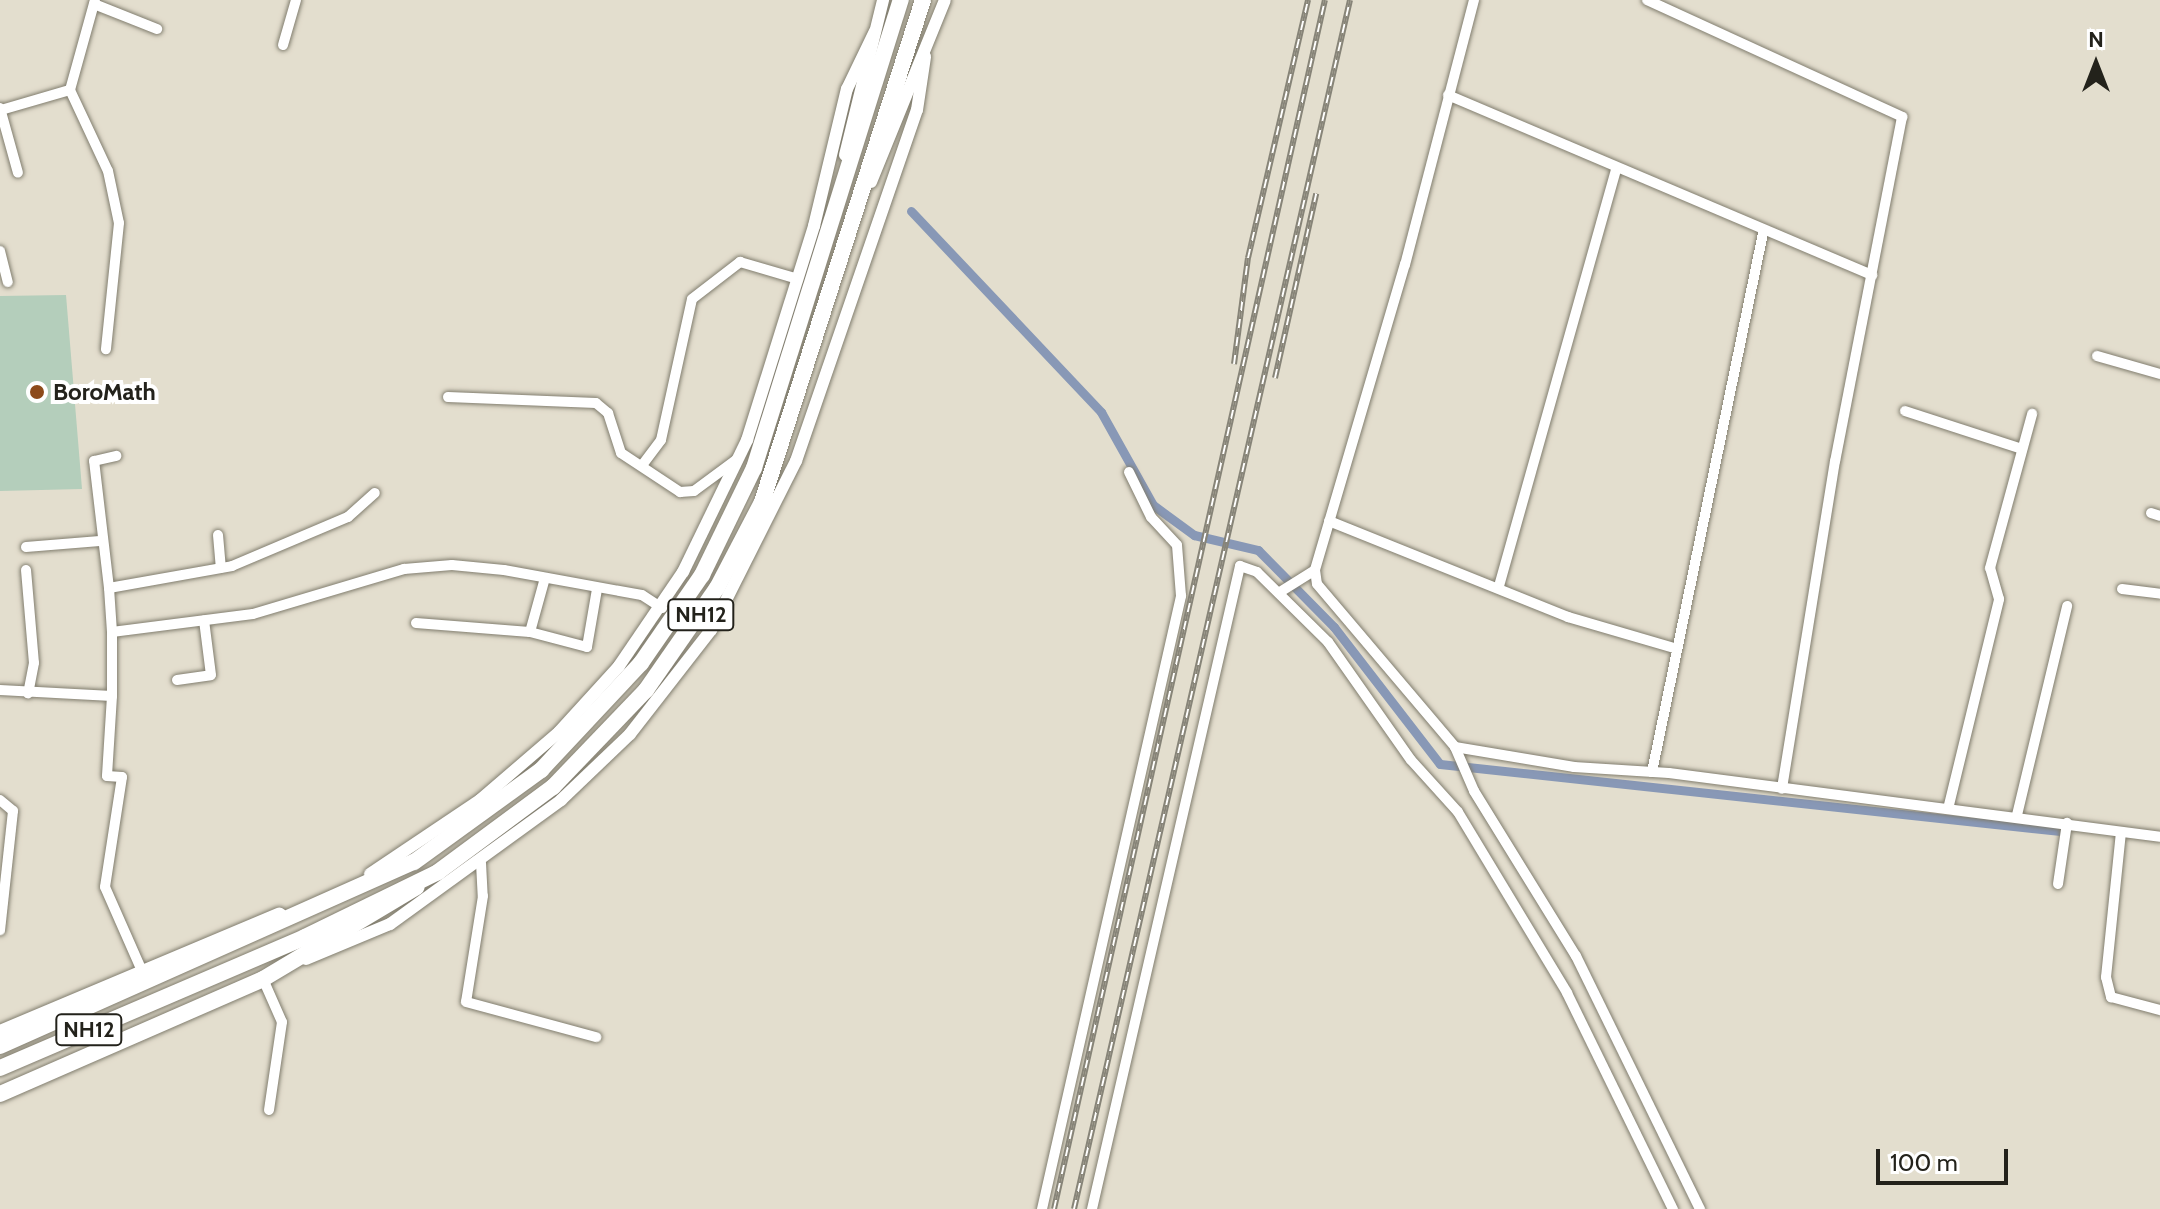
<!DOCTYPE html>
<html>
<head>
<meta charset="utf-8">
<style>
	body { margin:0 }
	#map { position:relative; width:2160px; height:1209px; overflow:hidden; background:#e3dece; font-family:Cabin,sans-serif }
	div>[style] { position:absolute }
	.green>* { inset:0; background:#b4cebb }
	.canal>* { height:9px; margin:-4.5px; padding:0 4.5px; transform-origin:4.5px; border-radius:4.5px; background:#8898b6 }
	.roads { filter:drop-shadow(0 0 2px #817d6e) drop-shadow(0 0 2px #817d6e) }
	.minor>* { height:10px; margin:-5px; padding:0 5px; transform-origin:5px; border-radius:5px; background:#fff }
	.tertiary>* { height:12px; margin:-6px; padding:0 6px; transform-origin:6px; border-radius:6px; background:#fff }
	.primary>* { height:16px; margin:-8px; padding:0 8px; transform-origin:8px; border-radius:8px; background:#fff }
	.trunk>* { height:16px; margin:-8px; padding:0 8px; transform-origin:8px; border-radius:8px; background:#fff }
	.rail>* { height:6px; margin-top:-3px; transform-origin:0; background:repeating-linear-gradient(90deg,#fff 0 9px,#878478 0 18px); box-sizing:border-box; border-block:2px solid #878478 }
	.dots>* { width:22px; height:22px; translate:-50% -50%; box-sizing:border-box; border:4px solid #fff; border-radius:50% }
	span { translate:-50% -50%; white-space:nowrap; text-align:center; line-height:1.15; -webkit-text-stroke:8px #fff; paint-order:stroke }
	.shield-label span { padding:2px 6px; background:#fff; border:2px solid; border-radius:6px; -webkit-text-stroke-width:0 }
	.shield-label { font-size:22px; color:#23221b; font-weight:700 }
	.poi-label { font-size:24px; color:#23221b; font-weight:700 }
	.left { translate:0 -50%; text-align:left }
	.north { position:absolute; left:2056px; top:24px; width:80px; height:80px; -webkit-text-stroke:6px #fff; paint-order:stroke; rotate:0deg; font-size:22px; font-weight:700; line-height:32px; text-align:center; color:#23221b }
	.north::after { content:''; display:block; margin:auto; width:28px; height:36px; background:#23221b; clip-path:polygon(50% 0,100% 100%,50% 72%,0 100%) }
	.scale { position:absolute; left:1876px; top:1149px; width:132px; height:36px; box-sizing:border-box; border:4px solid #23221b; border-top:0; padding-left:10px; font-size:24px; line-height:28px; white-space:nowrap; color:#23221b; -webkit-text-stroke:6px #fff; paint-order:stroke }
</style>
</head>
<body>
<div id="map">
	<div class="green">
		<i style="clip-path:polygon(66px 295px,82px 489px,0 491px,0 296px)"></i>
	</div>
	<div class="canal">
		<i style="left:911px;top:211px;width:277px;rotate:46.6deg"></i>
		<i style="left:1101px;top:412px;width:107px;rotate:60.8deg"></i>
		<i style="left:1153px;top:505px;width:51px;rotate:36.2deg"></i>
		<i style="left:1194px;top:535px;width:66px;rotate:13.2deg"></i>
		<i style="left:1258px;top:550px;width:108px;rotate:45.4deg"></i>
		<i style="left:1334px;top:627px;width:173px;rotate:52.3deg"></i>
		<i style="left:1440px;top:764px;width:624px;rotate:6.17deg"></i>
	</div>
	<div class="roads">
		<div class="minor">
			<i style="left:1474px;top:0;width:273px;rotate:104.6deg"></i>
			<i style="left:1405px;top:264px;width:319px;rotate:106.4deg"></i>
			<i style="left:1315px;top:570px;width:14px;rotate:82deg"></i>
			<i style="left:1317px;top:584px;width:214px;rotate:49.7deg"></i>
			<i style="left:1455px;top:747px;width:48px;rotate:66.6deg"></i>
			<i style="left:1474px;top:791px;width:194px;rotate:58.3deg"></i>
			<i style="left:1576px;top:956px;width:282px;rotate:63.9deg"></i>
			<i style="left:1647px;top:0;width:281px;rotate:24.6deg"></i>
			<i style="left:1902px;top:117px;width:350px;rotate:101deg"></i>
			<i style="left:1835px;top:461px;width:332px;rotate:99.2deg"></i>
			<i style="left:94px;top:4px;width:68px;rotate:21.6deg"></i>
			<i style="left:283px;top:45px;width:47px;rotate:-73.9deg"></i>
			<i style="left:70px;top:90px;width:89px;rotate:64.9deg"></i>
			<i style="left:108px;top:171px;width:53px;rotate:78.1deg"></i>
			<i style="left:119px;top:223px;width:127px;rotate:95.9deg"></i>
			<i style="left:1448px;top:95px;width:461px;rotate:23deg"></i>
			<i style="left:0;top:108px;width:67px;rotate:74.5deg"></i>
			<i style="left:1px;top:110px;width:72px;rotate:-16.2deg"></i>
			<i style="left:70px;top:90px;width:93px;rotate:-74.5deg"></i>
			<i style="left:0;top:251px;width:32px;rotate:76deg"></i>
			<i style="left:2097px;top:356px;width:66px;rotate:15.9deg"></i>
			<i style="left:448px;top:397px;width:148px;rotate:2.3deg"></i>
			<i style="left:596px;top:403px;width:16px;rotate:40deg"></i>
			<i style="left:608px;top:413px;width:42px;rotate:72deg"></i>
			<i style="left:621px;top:453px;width:71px;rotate:33.5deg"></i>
			<i style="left:680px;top:492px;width:14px;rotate:-4deg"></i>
			<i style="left:694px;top:491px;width:52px;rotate:-36.4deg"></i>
			<i style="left:1905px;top:411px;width:123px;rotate:18deg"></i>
			<i style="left:643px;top:464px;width:30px;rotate:-53deg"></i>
			<i style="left:661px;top:440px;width:144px;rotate:-77.6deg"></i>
			<i style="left:692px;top:299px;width:61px;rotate:-37.6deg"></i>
			<i style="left:740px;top:262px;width:60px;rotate:16.3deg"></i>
			<i style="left:2151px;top:513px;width:9px;rotate:18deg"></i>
			<i style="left:1329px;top:521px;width:258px;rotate:21.9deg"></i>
			<i style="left:1568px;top:617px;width:110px;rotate:16.3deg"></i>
			<i style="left:218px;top:535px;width:33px;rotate:85deg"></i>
			<i style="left:26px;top:547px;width:74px;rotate:-4.6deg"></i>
			<i style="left:26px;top:570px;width:93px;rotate:85.1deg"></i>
			<i style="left:34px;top:663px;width:31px;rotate:101deg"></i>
			<i style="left:1499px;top:586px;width:433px;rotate:-74.3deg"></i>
			<i style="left:109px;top:588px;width:128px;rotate:-96.7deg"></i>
			<i style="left:94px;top:461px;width:23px;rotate:-13deg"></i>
			<i style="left:2122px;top:589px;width:38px;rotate:7deg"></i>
			<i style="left:1280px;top:592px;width:41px;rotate:-32.2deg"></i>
			<i style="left:416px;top:623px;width:114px;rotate:4.5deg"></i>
			<i style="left:530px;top:632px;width:59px;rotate:14.7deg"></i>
			<i style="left:587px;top:647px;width:59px;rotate:-80.2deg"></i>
			<i style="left:112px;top:632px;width:44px;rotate:-93.9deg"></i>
			<i style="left:109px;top:588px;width:125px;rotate:-10.1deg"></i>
			<i style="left:232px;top:566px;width:126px;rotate:-22.9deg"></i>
			<i style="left:348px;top:517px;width:36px;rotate:-42deg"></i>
			<i style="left:530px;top:632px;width:56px;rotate:-74.5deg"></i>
			<i style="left:177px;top:680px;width:34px;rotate:-8deg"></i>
			<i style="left:211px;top:675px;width:55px;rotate:-97.3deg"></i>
			<i style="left:0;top:690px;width:112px;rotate:3.1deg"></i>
			<i style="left:112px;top:696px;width:64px;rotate:-90deg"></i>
			<i style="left:112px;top:632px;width:142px;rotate:-7.3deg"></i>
			<i style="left:253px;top:614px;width:158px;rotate:-16.6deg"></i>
			<i style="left:404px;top:569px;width:48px;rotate:-4.8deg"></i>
			<i style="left:452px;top:565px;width:52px;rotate:5.5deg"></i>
			<i style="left:504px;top:570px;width:140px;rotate:10.3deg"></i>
			<i style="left:642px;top:595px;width:24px;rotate:33deg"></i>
			<i style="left:112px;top:696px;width:80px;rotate:93.6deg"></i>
			<i style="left:107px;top:776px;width:15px;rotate:4deg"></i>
			<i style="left:122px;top:777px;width:111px;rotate:98.8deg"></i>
			<i style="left:105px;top:887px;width:92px;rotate:66.2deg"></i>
			<i style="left:1455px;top:747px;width:121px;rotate:9.5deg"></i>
			<i style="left:1574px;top:767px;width:95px;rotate:3.6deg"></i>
			<i style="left:1669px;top:773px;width:495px;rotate:7.4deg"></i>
			<i style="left:1652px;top:772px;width:550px;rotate:-78.36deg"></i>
			<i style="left:0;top:800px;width:17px;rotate:40deg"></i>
			<i style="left:13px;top:811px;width:120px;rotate:96.2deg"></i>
			<i style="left:1948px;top:809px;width:216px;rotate:-76.3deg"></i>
			<i style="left:1999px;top:599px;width:32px;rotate:-106deg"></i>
			<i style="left:1990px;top:568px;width:160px;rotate:-74.7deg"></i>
			<i style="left:2017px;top:815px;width:215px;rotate:-76.5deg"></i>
			<i style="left:2121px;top:832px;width:146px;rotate:95.9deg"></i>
			<i style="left:2106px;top:977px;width:21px;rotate:76deg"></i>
			<i style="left:2111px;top:997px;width:51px;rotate:14.9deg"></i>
			<i style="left:481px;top:863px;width:33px;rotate:87deg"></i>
			<i style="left:483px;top:896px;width:107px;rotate:99.1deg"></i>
			<i style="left:466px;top:1002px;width:135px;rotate:15.1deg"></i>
			<i style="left:2058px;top:884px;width:62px;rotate:-81.6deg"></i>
			<i style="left:263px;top:979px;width:47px;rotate:66.2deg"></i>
			<i style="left:282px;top:1022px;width:89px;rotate:98.4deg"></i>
			<i style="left:1042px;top:1209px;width:629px;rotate:-77.22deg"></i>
			<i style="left:1181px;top:596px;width:51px;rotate:-94.5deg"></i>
			<i style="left:1177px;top:545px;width:38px;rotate:-133deg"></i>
			<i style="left:1151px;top:517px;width:50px;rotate:-116.1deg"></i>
			<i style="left:1092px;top:1209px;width:660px;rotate:-77.04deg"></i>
			<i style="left:1240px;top:566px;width:18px;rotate:19deg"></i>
			<i style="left:1257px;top:572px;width:100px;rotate:44.6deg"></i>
			<i style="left:1328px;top:642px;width:144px;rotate:54.9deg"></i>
			<i style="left:1411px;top:760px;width:70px;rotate:47.9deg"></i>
			<i style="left:1458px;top:812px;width:211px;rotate:58.9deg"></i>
			<i style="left:1567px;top:993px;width:241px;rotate:63.9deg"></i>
		</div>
		<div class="tertiary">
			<i style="left:845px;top:155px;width:160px;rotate:-76.2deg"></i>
			<i style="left:871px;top:182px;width:196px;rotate:-67.9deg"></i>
			<i style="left:370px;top:874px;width:133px;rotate:-33.9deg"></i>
			<i style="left:480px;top:800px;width:104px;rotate:-40.7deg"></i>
			<i style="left:559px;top:732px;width:89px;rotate:-47.7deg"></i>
			<i style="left:619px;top:666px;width:114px;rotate:-55.8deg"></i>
			<i style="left:683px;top:572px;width:147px;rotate:-64.1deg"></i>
			<i style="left:747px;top:440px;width:224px;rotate:-72.6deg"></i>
			<i style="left:814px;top:226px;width:141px;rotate:-76.5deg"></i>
			<i style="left:847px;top:89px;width:64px;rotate:-64.2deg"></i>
			<i style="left:306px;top:959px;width:91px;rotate:-22.6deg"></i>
			<i style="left:390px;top:924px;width:211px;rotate:-35.9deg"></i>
			<i style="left:561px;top:800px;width:95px;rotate:-43.7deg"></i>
			<i style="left:630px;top:734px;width:132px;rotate:-52.1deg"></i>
			<i style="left:711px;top:630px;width:189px;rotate:-63.3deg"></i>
			<i style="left:796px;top:461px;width:371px;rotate:-71deg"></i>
			<i style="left:917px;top:110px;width:54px;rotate:-81.4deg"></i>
		</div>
		<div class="primary">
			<i style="left:0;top:1033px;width:303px;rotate:-22.8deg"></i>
			<i style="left:0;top:1094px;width:287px;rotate:-23.6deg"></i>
			<i style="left:263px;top:979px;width:179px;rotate:-30.9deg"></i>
		</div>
		<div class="trunk">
			<i style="left:0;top:1046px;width:453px;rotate:-24deg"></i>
			<i style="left:414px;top:862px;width:157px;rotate:-35.9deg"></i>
			<i style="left:541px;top:770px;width:146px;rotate:-46.9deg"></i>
			<i style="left:641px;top:663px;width:107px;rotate:-55.3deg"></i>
			<i style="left:702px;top:575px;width:119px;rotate:-64.1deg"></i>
			<i style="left:754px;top:468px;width:491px;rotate:-72.6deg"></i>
			<i style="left:0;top:1068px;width:332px;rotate:-23.2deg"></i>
			<i style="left:305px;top:937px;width:148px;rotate:-26deg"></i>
			<i style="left:438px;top:872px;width:143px;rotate:-36.5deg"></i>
			<i style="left:553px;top:787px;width:134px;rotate:-46.2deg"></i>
			<i style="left:646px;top:690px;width:124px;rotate:-55.2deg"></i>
			<i style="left:717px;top:588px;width:97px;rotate:-62.4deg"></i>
			<i style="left:762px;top:502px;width:527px;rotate:-72.22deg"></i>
		</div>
	</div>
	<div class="rail">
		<i style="left:1234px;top:364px;width:107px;rotate:-82.5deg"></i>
		<i style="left:1248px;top:258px;width:265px;rotate:-76.9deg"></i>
		<i style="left:1275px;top:378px;width:189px;rotate:-77.4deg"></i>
		<i style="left:1054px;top:1209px;width:1239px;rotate:-77.37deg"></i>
		<i style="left:1074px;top:1209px;width:1240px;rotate:-77.14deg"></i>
	</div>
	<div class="dots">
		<i style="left:37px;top:392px;background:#8d4b1b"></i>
	</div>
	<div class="shield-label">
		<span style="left:701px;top:615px">NH12</span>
		<span style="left:89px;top:1030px">NH12</span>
	</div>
	<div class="poi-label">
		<span class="left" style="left:53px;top:392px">BoroMath</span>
	</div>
	<div class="north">N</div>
	<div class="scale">100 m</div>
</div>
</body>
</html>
